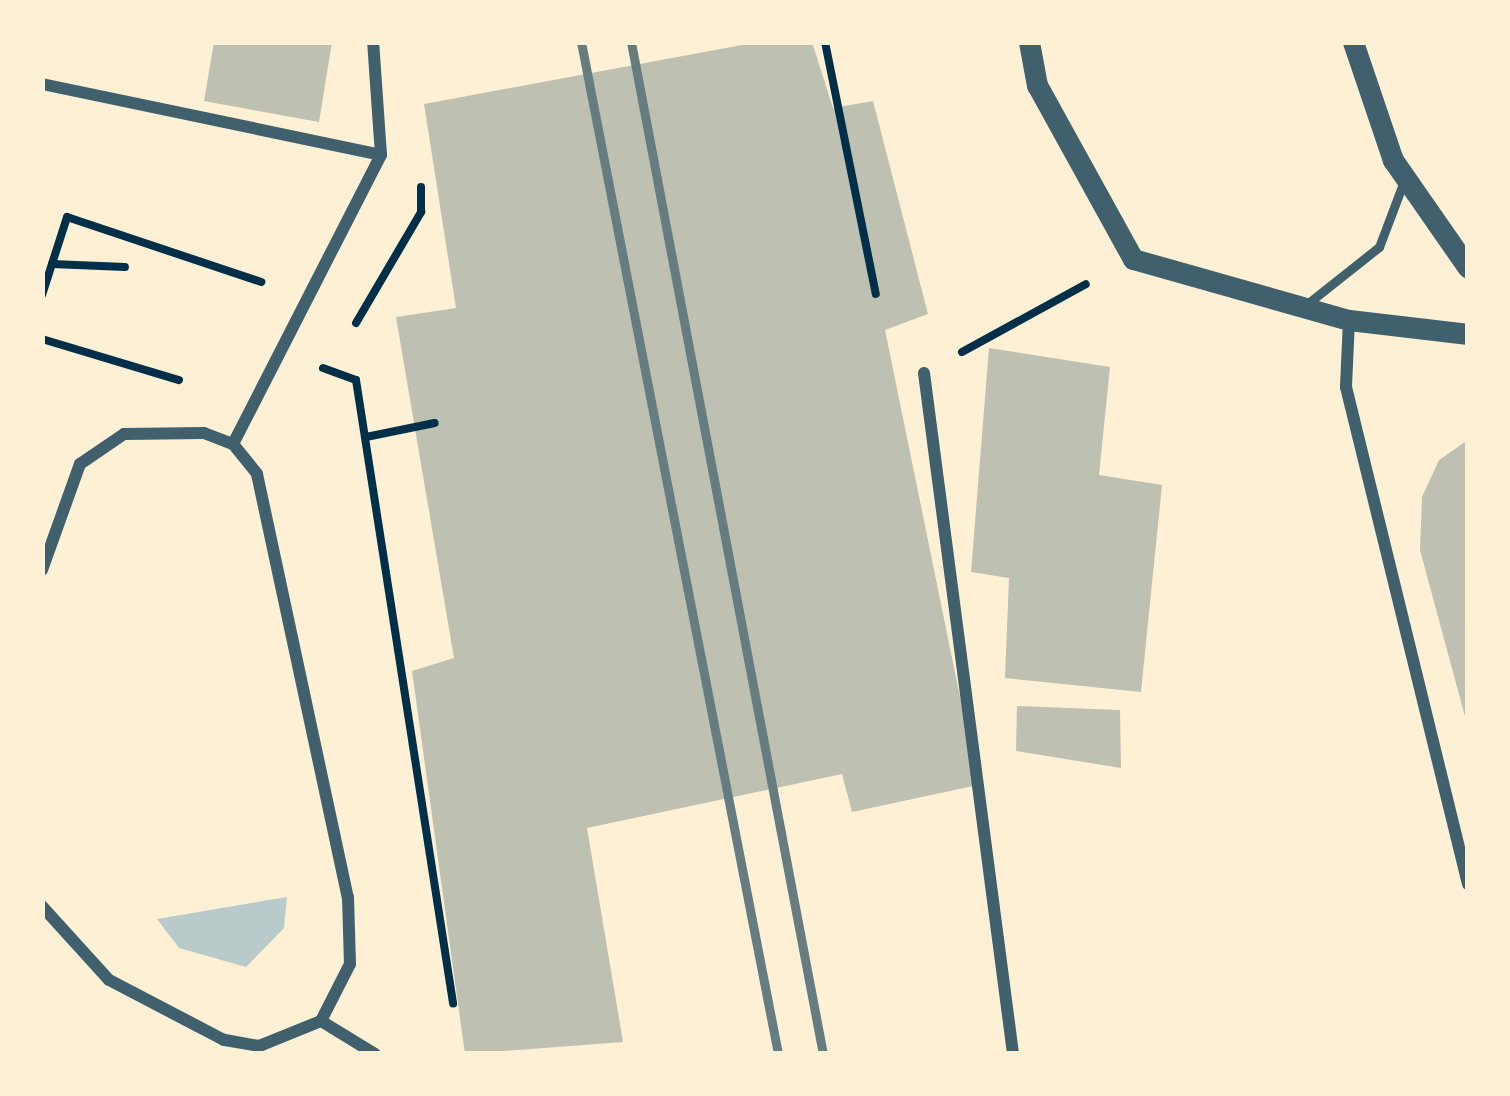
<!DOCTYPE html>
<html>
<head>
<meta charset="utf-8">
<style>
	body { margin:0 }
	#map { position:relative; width:1510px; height:1096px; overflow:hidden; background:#fdf0d5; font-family:"Source Sans 3",sans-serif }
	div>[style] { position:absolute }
	.green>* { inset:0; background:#b9caca }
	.building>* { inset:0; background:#bec0b2 }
	.path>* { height:8px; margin:-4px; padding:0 4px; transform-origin:4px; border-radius:4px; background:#003049 }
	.service>* { height:9px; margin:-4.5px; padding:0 4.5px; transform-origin:4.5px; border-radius:4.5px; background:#3f606c }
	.minor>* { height:12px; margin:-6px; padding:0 6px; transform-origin:6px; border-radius:6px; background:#3f606c }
	.tertiary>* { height:21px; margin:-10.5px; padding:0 10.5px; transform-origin:10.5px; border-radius:10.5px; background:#3f606c }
	.rail>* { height:9px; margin:-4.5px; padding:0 4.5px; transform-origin:4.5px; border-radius:4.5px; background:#657d81 }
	span { translate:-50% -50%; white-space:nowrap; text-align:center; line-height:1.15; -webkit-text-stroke:9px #fdf0d5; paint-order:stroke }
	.frame { position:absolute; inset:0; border:45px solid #fdf0d5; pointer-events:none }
</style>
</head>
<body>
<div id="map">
	<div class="green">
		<i style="clip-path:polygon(287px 897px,284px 928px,246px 967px,179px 948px,157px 919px)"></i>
	</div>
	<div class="building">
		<i style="clip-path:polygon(214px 42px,332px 42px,319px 122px,204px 101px)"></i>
		<i style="clip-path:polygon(758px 42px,812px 42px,833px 108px,873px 101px,928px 314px,885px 330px,978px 785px,852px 812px,842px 774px,587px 828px,623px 1042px,465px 1054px,412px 671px,454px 658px,396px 317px,456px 308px,424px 104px)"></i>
		<i style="clip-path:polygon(989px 348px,1110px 367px,1099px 475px,1162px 485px,1141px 692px,1005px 678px,1009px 578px,971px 572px)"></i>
		<i style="clip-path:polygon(1468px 440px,1468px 723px,1467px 724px,1420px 550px,1422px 497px,1439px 460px)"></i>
		<i style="clip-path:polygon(1017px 706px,1120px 710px,1121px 768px,1016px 751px)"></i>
	</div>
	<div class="path">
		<i style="left:825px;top:42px;width:257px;rotate:78.6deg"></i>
		<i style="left:52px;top:264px;width:73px;rotate:2.4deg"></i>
		<i style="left:42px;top:295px;width:82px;rotate:-72.2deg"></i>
		<i style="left:67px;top:217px;width:205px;rotate:18.5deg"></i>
		<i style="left:356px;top:323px;width:129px;rotate:-59.6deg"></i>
		<i style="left:421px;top:212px;width:25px;rotate:-90deg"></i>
		<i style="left:42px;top:339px;width:143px;rotate:16.7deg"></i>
		<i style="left:962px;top:352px;width:141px;rotate:-28.7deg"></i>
		<i style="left:323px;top:368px;width:35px;rotate:20deg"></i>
		<i style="left:356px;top:380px;width:631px;rotate:81.15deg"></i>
		<i style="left:366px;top:437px;width:70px;rotate:-11.5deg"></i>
	</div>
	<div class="service">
		<i style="left:1307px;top:304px;width:92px;rotate:-38.4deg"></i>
		<i style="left:1379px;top:247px;width:71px;rotate:-69.3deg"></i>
	</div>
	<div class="minor">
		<i style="left:42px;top:84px;width:346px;rotate:11.8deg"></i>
		<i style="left:1349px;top:320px;width:67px;rotate:92.6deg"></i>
		<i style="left:1346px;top:387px;width:512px;rotate:76.21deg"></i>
		<i style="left:924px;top:373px;width:687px;rotate:82.55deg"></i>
		<i style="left:233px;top:444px;width:325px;rotate:-62.9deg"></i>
		<i style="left:381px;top:155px;width:113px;rotate:-94deg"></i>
		<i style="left:42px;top:570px;width:113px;rotate:-70.3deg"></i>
		<i style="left:80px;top:464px;width:53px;rotate:-34.3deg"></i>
		<i style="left:124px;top:434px;width:80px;rotate:-0.7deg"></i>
		<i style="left:204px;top:433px;width:31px;rotate:21deg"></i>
		<i style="left:233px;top:444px;width:38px;rotate:51deg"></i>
		<i style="left:257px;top:474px;width:433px;rotate:77.9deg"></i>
		<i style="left:348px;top:897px;width:67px;rotate:88.3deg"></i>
		<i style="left:350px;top:964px;width:64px;rotate:117deg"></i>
		<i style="left:321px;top:1021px;width:67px;rotate:158deg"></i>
		<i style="left:259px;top:1046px;width:36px;rotate:-170deg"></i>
		<i style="left:224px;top:1040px;width:130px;rotate:-152.4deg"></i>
		<i style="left:109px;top:980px;width:100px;rotate:-132.2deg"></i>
		<i style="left:321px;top:1021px;width:63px;rotate:31.4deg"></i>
	</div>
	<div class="tertiary">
		<i style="left:1029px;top:42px;width:44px;rotate:79.5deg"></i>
		<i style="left:1037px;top:85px;width:199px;rotate:61.1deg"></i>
		<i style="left:1133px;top:259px;width:224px;rotate:15.8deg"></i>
		<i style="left:1349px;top:320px;width:120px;rotate:6.7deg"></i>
		<i style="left:1353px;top:42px;width:125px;rotate:71.3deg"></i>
		<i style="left:1393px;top:160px;width:131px;rotate:55.2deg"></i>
	</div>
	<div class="rail">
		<i style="left:581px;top:42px;width:1031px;rotate:78.98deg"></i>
		<i style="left:631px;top:42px;width:1030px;rotate:79.26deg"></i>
	</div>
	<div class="frame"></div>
</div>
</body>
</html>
